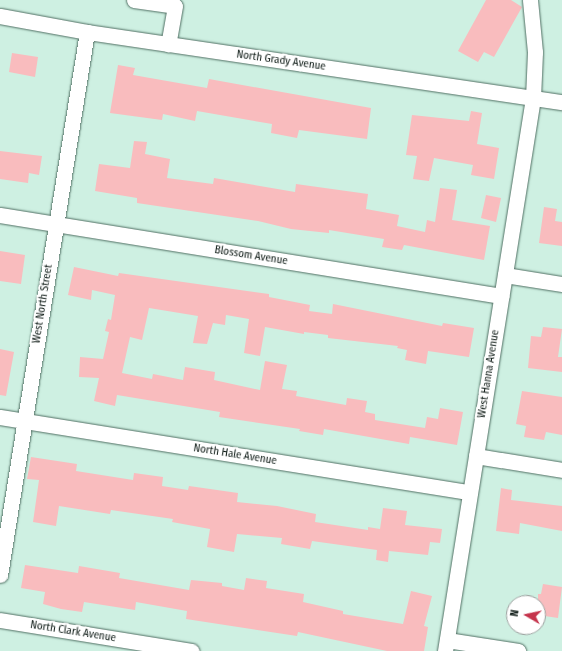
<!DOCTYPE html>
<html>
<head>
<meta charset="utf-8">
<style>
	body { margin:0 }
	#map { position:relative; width:562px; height:651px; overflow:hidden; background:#cef0e2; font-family:"Fira Sans Condensed",sans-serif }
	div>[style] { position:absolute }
	.building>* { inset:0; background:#f9bcbe }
	.roads { filter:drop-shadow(0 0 1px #517064) drop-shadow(0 0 1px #517064) }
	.minor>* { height:15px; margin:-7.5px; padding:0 7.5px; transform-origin:7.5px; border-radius:7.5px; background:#fff }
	span { translate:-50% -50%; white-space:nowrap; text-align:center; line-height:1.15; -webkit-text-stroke:4px #fff; paint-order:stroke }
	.street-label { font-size:11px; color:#0a1712 }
	.north { position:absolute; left:506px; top:595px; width:40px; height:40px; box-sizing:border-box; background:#fff; border:1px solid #9da2a0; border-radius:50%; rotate:279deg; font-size:11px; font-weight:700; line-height:16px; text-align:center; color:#0a1712 }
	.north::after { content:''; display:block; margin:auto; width:14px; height:18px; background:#c5344c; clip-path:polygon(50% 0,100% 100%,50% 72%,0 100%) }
</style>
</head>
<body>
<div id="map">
	<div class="building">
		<i style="clip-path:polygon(486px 0,511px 0,522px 7px,494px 57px,484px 52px,478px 62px,458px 51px)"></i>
		<i style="clip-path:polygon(12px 53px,38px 57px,35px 77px,9px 72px)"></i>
		<i style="clip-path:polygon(118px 65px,135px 68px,133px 75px,207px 88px,209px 79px,371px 108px,367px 139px,299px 130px,297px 138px,271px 133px,272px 124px,197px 111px,195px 121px,163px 114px,162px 120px,110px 113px)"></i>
		<i style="clip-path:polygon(471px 111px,482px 113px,477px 144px,499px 148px,494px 179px,471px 175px,473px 165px,434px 158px,429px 181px,413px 179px,417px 156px,406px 155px,412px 115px,469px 121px)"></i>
		<i style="clip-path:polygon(134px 141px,147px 142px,145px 154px,170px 159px,167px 178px,213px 184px,214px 178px,295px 192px,296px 184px,368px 194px,366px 209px,399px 215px,397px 226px,425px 232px,427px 220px,435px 222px,440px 188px,457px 190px,452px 220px,490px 226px,484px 260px,404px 245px,402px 250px,382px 247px,384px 239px,329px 230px,329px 233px,291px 229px,258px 221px,137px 203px,137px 198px,95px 191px,99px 164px,130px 168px)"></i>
		<i style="clip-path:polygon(0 151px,42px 156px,39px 175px,29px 173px,28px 183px,0 179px)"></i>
		<i style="clip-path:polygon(486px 195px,501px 198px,496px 222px,481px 218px)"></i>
		<i style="clip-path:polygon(544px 207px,557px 209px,555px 221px,562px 222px,562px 246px,539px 243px)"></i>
		<i style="clip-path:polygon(0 251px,25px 255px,21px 284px,0 281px)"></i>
		<i style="clip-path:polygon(74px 267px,118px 276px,119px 273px,269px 294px,269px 297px,310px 305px,309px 311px,332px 314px,333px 304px,442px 326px,443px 323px,474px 328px,469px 357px,428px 351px,426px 364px,405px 360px,407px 350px,397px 348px,398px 346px,328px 338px,328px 335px,304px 332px,304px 334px,265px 327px,260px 356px,244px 353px,249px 319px,226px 315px,225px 325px,213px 323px,207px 344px,193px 343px,198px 316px,149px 308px,142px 340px,130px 337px,122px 373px,152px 379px,153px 374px,183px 380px,185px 367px,215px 372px,214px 380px,260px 390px,265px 361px,287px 365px,282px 389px,297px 391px,296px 396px,346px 405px,347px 398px,367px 401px,365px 412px,375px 414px,375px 420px,425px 428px,427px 417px,438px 419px,440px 408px,463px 412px,457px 445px,410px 437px,409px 444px,324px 429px,323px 435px,299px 431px,300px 429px,219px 417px,220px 412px,117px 395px,115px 406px,94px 401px,99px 378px,79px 377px,80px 357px,103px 359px,109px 332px,105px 331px,108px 319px,111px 320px,115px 295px,92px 290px,91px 300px,68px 295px)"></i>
		<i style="clip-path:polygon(543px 327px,562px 329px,558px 357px,562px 357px,562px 372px,528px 368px,531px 336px,541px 337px)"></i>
		<i style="clip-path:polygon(0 349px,14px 352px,6px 396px,0 395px)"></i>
		<i style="clip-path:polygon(522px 391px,562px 397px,562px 435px,546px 432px,544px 440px,524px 437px,526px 426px,516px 424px)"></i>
		<i style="clip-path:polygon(31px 457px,77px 464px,76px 471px,133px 480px,134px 473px,163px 477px,162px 486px,188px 490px,189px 486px,238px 493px,237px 502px,277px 506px,316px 514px,315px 522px,368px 530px,368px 527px,380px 529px,383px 508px,407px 511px,405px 525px,442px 529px,440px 543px,430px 542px,428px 555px,389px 551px,388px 562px,376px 560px,377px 550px,312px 541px,310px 549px,281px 544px,282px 538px,237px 534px,234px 552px,207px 547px,210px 529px,172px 522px,173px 519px,111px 510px,110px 514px,59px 506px,56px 526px,33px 522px,39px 480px,27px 479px)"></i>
		<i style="clip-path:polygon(501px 488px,512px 490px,511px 500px,562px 506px,562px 531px,520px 523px,519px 534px,496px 531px)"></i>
		<i style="clip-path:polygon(25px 565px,78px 573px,79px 566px,120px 573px,119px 578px,189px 590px,191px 580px,222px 583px,222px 586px,244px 590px,246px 578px,267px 581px,266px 588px,304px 594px,303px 602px,343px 611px,343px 614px,403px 624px,411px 591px,432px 596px,424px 626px,428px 627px,424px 651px,387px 651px,298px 632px,297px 636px,186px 619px,187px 611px,136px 602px,135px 610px,84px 602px,82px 612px,61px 609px,43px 604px,45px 592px,21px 588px)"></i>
		<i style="clip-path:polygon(543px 584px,562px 587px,558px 618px,538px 615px,538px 594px,541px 594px)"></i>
	</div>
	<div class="roads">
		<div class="minor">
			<i style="left:134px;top:0;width:41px;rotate:8.3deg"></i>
			<i style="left:175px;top:6px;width:39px;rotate:100deg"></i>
			<i style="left:0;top:16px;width:88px;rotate:10.4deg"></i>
			<i style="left:87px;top:32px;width:480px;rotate:8.4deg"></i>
			<i style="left:0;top:215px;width:508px;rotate:9.18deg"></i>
			<i style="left:505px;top:275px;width:58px;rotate:9deg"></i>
			<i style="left:0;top:417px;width:476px;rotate:9.1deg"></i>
			<i style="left:476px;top:456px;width:87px;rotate:9.2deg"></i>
			<i style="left:0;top:575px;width:550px;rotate:-80.9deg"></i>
			<i style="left:0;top:620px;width:194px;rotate:9.2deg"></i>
			<i style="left:447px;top:640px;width:72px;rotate:8.8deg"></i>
			<i style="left:445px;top:651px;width:560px;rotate:-80.96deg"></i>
			<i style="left:533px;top:98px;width:46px;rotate:-87.5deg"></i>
			<i style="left:535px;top:52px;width:52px;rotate:-95.5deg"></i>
		</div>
	</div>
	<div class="street-label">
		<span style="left:281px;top:61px;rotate:8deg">North Grady Avenue</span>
		<span style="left:251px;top:256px;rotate:9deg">Blossom Avenue</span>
		<span style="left:43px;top:304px;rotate:-81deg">West North Street</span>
		<span style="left:489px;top:374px;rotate:-81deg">West Hanna Avenue</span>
		<span style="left:235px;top:455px;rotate:9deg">North Hale Avenue</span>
		<span style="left:73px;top:632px;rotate:9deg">North Clark Avenue</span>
	</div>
	<div class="north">N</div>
</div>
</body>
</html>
